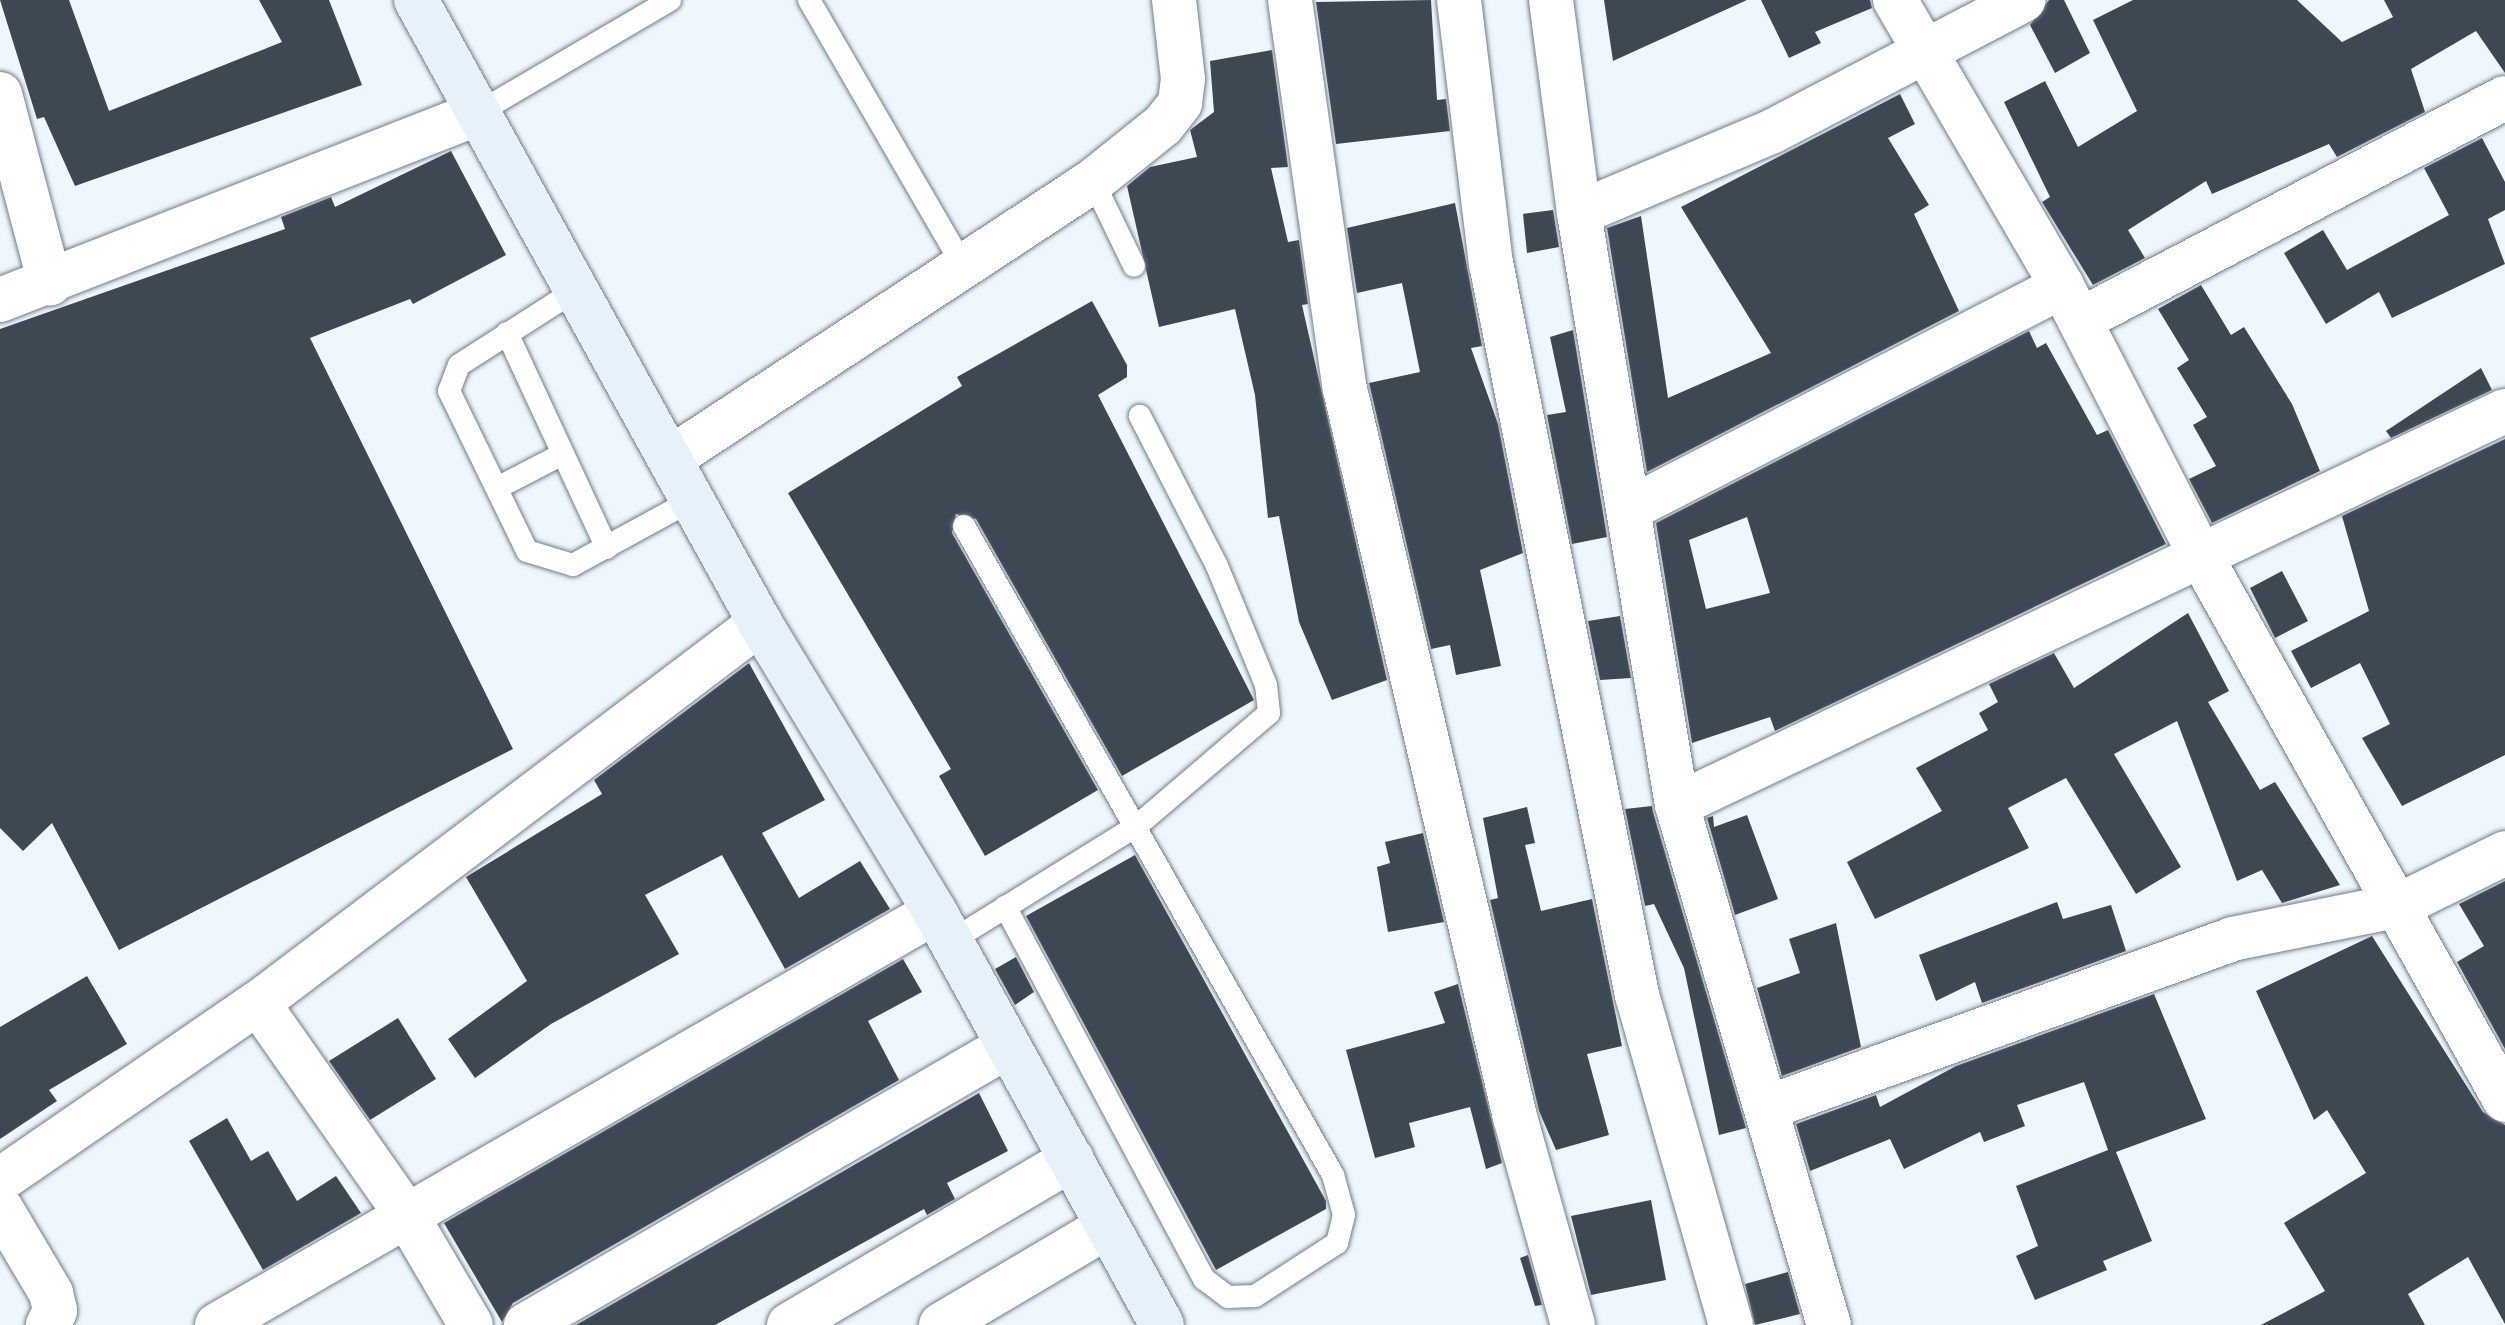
<!DOCTYPE html>
<html>
<head>
<meta charset="utf-8">
<style>
	body { margin:0 }
	#map { position:relative; width:2505px; height:1325px; overflow:hidden; background:#eef6fe; font-family:"Work Sans",sans-serif }
	div>[style] { position:absolute }
	.building>* { inset:0; background:#3d4853 }
	.roads { filter:drop-shadow(0 0 2px #707c87) drop-shadow(0 0 2px #707c87) }
	.lane>* { height:22px; margin:-11px; padding:0 11px; transform-origin:11px; border-radius:11px; background:#fff }
	.street>* { height:44px; margin:-22px; padding:0 22px; transform-origin:22px; border-radius:22px; background:#fff }
	.secondary>* { height:44px; margin:-22px; padding:0 22px; transform-origin:22px; border-radius:22px; background:#e7f1fa }
	span { translate:-50% -50%; white-space:nowrap; text-align:center; line-height:1.15; -webkit-text-stroke:8px #eef6fe; paint-order:stroke }
</style>
</head>
<body>
<div id="map">
	<div class="building">
		<i style="clip-path:polygon(0 0,69px 0,109px 111px,282px 42px,259px 0,329px 0,362px 85px,75px 186px,44px 117px,37px 119px)"></i>
		<i style="clip-path:polygon(1431px 0,1437px 100px,1446px 99px,1450px 131px,1336px 144px,1316px 2px)"></i>
		<i style="clip-path:polygon(1604px 0,1747px 0,1613px 61px)"></i>
		<i style="clip-path:polygon(1761px 0,1870px 0,1872px 8px,1815px 32px,1821px 43px,1789px 58px)"></i>
		<i style="clip-path:polygon(2049px 0,2064px 0,2090px 53px,2055px 73px,2030px 25px)"></i>
		<i style="clip-path:polygon(2133px 0,2297px 0,2342px 42px,2393px 17px,2384px 0,2505px 0,2505px 73px,2476px 31px,2411px 69px,2425px 112px,2337px 157px,2329px 144px,2212px 194px,2206px 181px,2128px 230px,2145px 258px,2093px 285px,2042px 202px,2050px 197px,2004px 102px,2045px 81px,2078px 147px,2137px 111px,2093px 20px)"></i>
		<i style="clip-path:polygon(1272px 50px,1288px 167px,1271px 168px,1288px 242px,1299px 240px,1308px 304px,1302px 305px,1387px 680px,1332px 700px,1299px 622px,1279px 516px,1268px 518px,1255px 395px,1235px 309px,1159px 327px,1127px 186px,1150px 167px,1197px 157px,1190px 130px,1214px 112px,1210px 61px)"></i>
		<i style="clip-path:polygon(1900px 94px,1915px 124px,1888px 138px,1929px 205px,1914px 214px,1959px 311px,1647px 472px,1607px 228px,1641px 216px,1668px 398px,1771px 353px,1681px 207px)"></i>
		<i style="clip-path:polygon(2482px 138px,2505px 182px,2505px 210px,2488px 219px,2505px 264px,2392px 318px,2379px 292px,2326px 324px,2284px 253px,2323px 230px,2347px 270px,2449px 215px,2424px 168px)"></i>
		<i style="clip-path:polygon(451px 151px,506px 255px,413px 304px,410px 299px,310px 338px,513px 749px,119px 950px,52px 823px,23px 851px,0 828px,0 329px,285px 229px,281px 217px,331px 197px,335px 207px)"></i>
		<i style="clip-path:polygon(1455px 203px,1482px 346px,1471px 348px,1498px 424px,1523px 553px,1480px 570px,1501px 666px,1456px 675px,1450px 645px,1431px 649px,1369px 383px,1420px 372px,1402px 283px,1357px 293px,1347px 228px)"></i>
		<i style="clip-path:polygon(1553px 210px,1559px 247px,1527px 253px,1523px 214px)"></i>
		<i style="clip-path:polygon(2201px 285px,2231px 335px,2244px 327px,2292px 404px,2320px 471px,2212px 523px,2189px 479px,2216px 466px,2193px 425px,2207px 417px,2177px 368px,2189px 360px,2158px 309px)"></i>
		<i style="clip-path:polygon(1092px 301px,1127px 365px,1127px 377px,1098px 395px,1254px 700px,1122px 776px,976px 519px,956px 514px,952px 533px,1098px 790px,985px 856px,939px 776px,951px 769px,788px 493px,962px 386px,957px 377px)"></i>
		<i style="clip-path:polygon(1573px 330px,1607px 537px,1572px 544px,1547px 415px,1566px 412px,1550px 337px)"></i>
		<i style="clip-path:polygon(evenodd,2029px 331px,2037px 348px,2046px 343px,2097px 435px,2108px 430px,2166px 544px,1775px 731px,1770px 717px,1692px 743px,1656px 523px,2029px 331px,1747px 517px,1770px 593px,1706px 609px,1689px 540px,1747px 517px)"></i>
		<i style="clip-path:polygon(2481px 368px,2492px 390px,2391px 438px,2386px 431px)"></i>
		<i style="clip-path:polygon(2505px 439px,2505px 755px,2402px 806px,2362px 738px,2390px 724px,2360px 663px,2311px 688px,2291px 651px,2369px 611px,2342px 516px)"></i>
		<i style="clip-path:polygon(2282px 571px,2308px 621px,2275px 638px,2250px 588px)"></i>
		<i style="clip-path:polygon(2188px 613px,2229px 691px,2208px 702px,2260px 790px,2275px 782px,2340px 885px,2282px 903px,2262px 870px,2237px 881px,2177px 721px,2114px 754px,2181px 867px,2136px 894px,2066px 778px,2008px 808px,2029px 848px,1875px 919px,1847px 862px,1942px 811px,1916px 768px,1988px 730px,1979px 713px,1998px 702px,1989px 684px,2054px 653px,2074px 688px)"></i>
		<i style="clip-path:polygon(1620px 616px,1631px 678px,1600px 680px,1588px 621px)"></i>
		<i style="clip-path:polygon(749px 663px,825px 800px,762px 833px,799px 898px,860px 861px,890px 909px,785px 969px,722px 855px,645px 895px,679px 954px,551px 1024px,475px 1078px,448px 1039px,527px 981px,466px 877px,602px 794px,594px 780px)"></i>
		<i style="clip-path:polygon(1652px 806px,1653px 812px,1746px 1128px,1719px 1135px,1684px 968px,1654px 904px,1645px 906px,1625px 809px)"></i>
		<i style="clip-path:polygon(1527px 807px,1535px 843px,1525px 845px,1541px 911px,1592px 899px,1622px 1046px,1587px 1054px,1609px 1135px,1556px 1150px,1539px 1111px,1490px 900px,1498px 898px,1483px 818px)"></i>
		<i style="clip-path:polygon(1747px 815px,1778px 899px,1735px 915px,1707px 818px,1713px 816px,1714px 827px)"></i>
		<i style="clip-path:polygon(1423px 833px,1444px 922px,1388px 932px,1377px 867px,1390px 863px,1385px 842px)"></i>
		<i style="clip-path:polygon(1135px 855px,1326px 1201px,1326px 1209px,1216px 1270px,1026px 916px)"></i>
		<i style="clip-path:polygon(2505px 881px,2505px 1049px,2457px 962px,2484px 946px,2459px 904px)"></i>
		<i style="clip-path:polygon(2057px 902px,2063px 919px,2111px 905px,2126px 951px,1982px 1003px,1975px 982px,1936px 1001px,1919px 955px)"></i>
		<i style="clip-path:polygon(1836px 923px,1861px 1047px,1782px 1076px,1757px 988px,1800px 973px,1789px 939px)"></i>
		<i style="clip-path:polygon(2372px 936px,2483px 1112px,2505px 1125px,2505px 1324px,2468px 1257px,2408px 1294px,2425px 1325px,2261px 1325px,2325px 1291px,2284px 1223px,2366px 1173px,2327px 1110px,2314px 1120px,2256px 991px)"></i>
		<i style="clip-path:polygon(1016px 957px,1034px 992px,1015px 1005px,995px 969px)"></i>
		<i style="clip-path:polygon(903px 959px,922px 992px,868px 1021px,899px 1080px,513px 1303px,502px 1322px,444px 1223px)"></i>
		<i style="clip-path:polygon(87px 976px,127px 1044px,49px 1090px,57px 1101px,0 1139px,0 1027px)"></i>
		<i style="clip-path:polygon(1458px 984px,1502px 1163px,1486px 1169px,1470px 1107px,1409px 1123px,1415px 1147px,1375px 1158px,1346px 1050px,1445px 1023px,1434px 992px)"></i>
		<i style="clip-path:polygon(2154px 994px,2206px 1119px,2116px 1152px,2152px 1241px,2103px 1261px,2107px 1270px,2035px 1300px,2016px 1256px,2038px 1246px,2016px 1186px,2108px 1150px,2084px 1082px,2017px 1105px,2025px 1126px,1984px 1142px,1980px 1132px,1904px 1169px,1890px 1139px,1810px 1171px,1796px 1124px,1876px 1095px,1880px 1107px,1956px 1066px)"></i>
		<i style="clip-path:polygon(398px 1018px,436px 1079px,370px 1120px,329px 1061px)"></i>
		<i style="clip-path:polygon(979px 1093px,1008px 1151px,947px 1183px,955px 1199px,927px 1215px,924px 1209px,715px 1325px,576px 1325px)"></i>
		<i style="clip-path:polygon(227px 1118px,251px 1161px,268px 1151px,297px 1201px,336px 1176px,361px 1213px,263px 1270px,189px 1141px)"></i>
		<i style="clip-path:polygon(1651px 1200px,1666px 1280px,1591px 1295px,1571px 1216px)"></i>
		<i style="clip-path:polygon(1528px 1255px,1542px 1305px,1535px 1306px,1520px 1258px)"></i>
		<i style="clip-path:polygon(1788px 1272px,1800px 1314px,1755px 1325px,1745px 1284px)"></i>
	</div>
	<div class="roads">
		<div class="lane">
			<i style="left:809px;top:0;width:305px;rotate:59.9deg"></i>
			<i style="left:476px;top:114px;width:225px;rotate:-30.4deg"></i>
			<i style="left:1093px;top:181px;width:94px;rotate:64.2deg"></i>
			<i style="left:576px;top:290px;width:139px;rotate:147.3deg"></i>
			<i style="left:459px;top:365px;width:28px;rotate:111deg"></i>
			<i style="left:449px;top:391px;width:178px;rotate:64deg"></i>
			<i style="left:527px;top:551px;width:48px;rotate:16.9deg"></i>
			<i style="left:573px;top:565px;width:138px;rotate:-28.6deg"></i>
			<i style="left:507px;top:333px;width:237px;rotate:65.1deg"></i>
			<i style="left:497px;top:488px;width:74px;rotate:-27.3deg"></i>
			<i style="left:964px;top:526px;width:747px;rotate:60.38deg"></i>
			<i style="left:1333px;top:1175px;width:41px;rotate:74.6deg"></i>
			<i style="left:1344px;top:1215px;width:29px;rotate:104deg"></i>
			<i style="left:1337px;top:1243px;width:98px;rotate:147.1deg"></i>
			<i style="left:1255px;top:1296px;width:27px;rotate:178deg"></i>
			<i style="left:1228px;top:1297px;width:30px;rotate:-143deg"></i>
			<i style="left:1204px;top:1279px;width:422px;rotate:-118.1deg"></i>
			<i style="left:951px;top:941px;width:220px;rotate:-31.8deg"></i>
			<i style="left:1138px;top:825px;width:172px;rotate:-40.5deg"></i>
			<i style="left:1269px;top:713px;width:28px;rotate:-96deg"></i>
			<i style="left:1266px;top:685px;width:129px;rotate:-112.4deg"></i>
			<i style="left:1217px;top:566px;width:169px;rotate:-117.2deg"></i>
		</div>
		<div class="street">
			<i style="left:1290px;top:0;width:393px;rotate:82deg"></i>
			<i style="left:1345px;top:389px;width:748px;rotate:76.86deg"></i>
			<i style="left:1515px;top:1117px;width:216px;rotate:74.4deg"></i>
			<i style="left:1459px;top:0;width:265px;rotate:83.1deg"></i>
			<i style="left:1491px;top:263px;width:746px;rotate:78.72deg"></i>
			<i style="left:1637px;top:995px;width:343px;rotate:74.1deg"></i>
			<i style="left:1551px;top:0;width:215px;rotate:82.5deg"></i>
			<i style="left:1579px;top:213px;width:208px;rotate:-22.9deg"></i>
			<i style="left:1771px;top:132px;width:285px;rotate:-27.6deg"></i>
			<i style="left:1895px;top:0;width:331px;rotate:59.7deg"></i>
			<i style="left:2062px;top:286px;width:298px;rotate:62.8deg"></i>
			<i style="left:2198px;top:551px;width:629px;rotate:60.79deg"></i>
			<i style="left:0;top:94px;width:196px;rotate:75.2deg"></i>
			<i style="left:1579px;top:213px;width:600px;rotate:80.6deg"></i>
			<i style="left:1677px;top:805px;width:542px;rotate:73.71deg"></i>
			<i style="left:0;top:300px;width:511px;rotate:-21.34deg"></i>
			<i style="left:2080px;top:320px;width:479px;rotate:-27.6deg"></i>
			<i style="left:671px;top:458px;width:505px;rotate:-33.28deg"></i>
			<i style="left:1093px;top:181px;width:90px;rotate:-38.7deg"></i>
			<i style="left:1163px;top:125px;width:28px;rotate:-52deg"></i>
			<i style="left:1180px;top:103px;width:24px;rotate:-83deg"></i>
			<i style="left:1183px;top:79px;width:80px;rotate:-96.5deg"></i>
			<i style="left:1629px;top:509px;width:487px;rotate:-27.2deg"></i>
			<i style="left:1677px;top:805px;width:917px;rotate:-25.45deg"></i>
			<i style="left:258px;top:1003px;width:260px;rotate:55deg"></i>
			<i style="left:407px;top:1216px;width:126px;rotate:59.6deg"></i>
			<i style="left:1769px;top:1107px;width:493px;rotate:-19.9deg"></i>
			<i style="left:2232px;top:939px;width:171px;rotate:-11.4deg"></i>
			<i style="left:2400px;top:905px;width:117px;rotate:-26.3deg"></i>
			<i style="left:0;top:1180px;width:313px;rotate:-34.5deg"></i>
			<i style="left:258px;top:1003px;width:630px;rotate:-37.12deg"></i>
			<i style="left:0;top:1207px;width:100px;rotate:59.3deg"></i>
			<i style="left:51px;top:1293px;width:18px;rotate:77deg"></i>
			<i style="left:55px;top:1311px;width:16px;rotate:117deg"></i>
			<i style="left:217px;top:1325px;width:828px;rotate:-29.91deg"></i>
			<i style="left:526px;top:1325px;width:557px;rotate:-30.06deg"></i>
			<i style="left:789px;top:1325px;width:328px;rotate:-30.4deg"></i>
			<i style="left:941px;top:1325px;width:193px;rotate:-30.6deg"></i>
		</div>
		<div class="secondary">
			<i style="left:416px;top:0;width:712px;rotate:61.09deg"></i>
			<i style="left:760px;top:623px;width:338px;rotate:58.8deg"></i>
			<i style="left:935px;top:912px;width:471px;rotate:61.2deg"></i>
		</div>
	</div>
</div>
</body>
</html>
